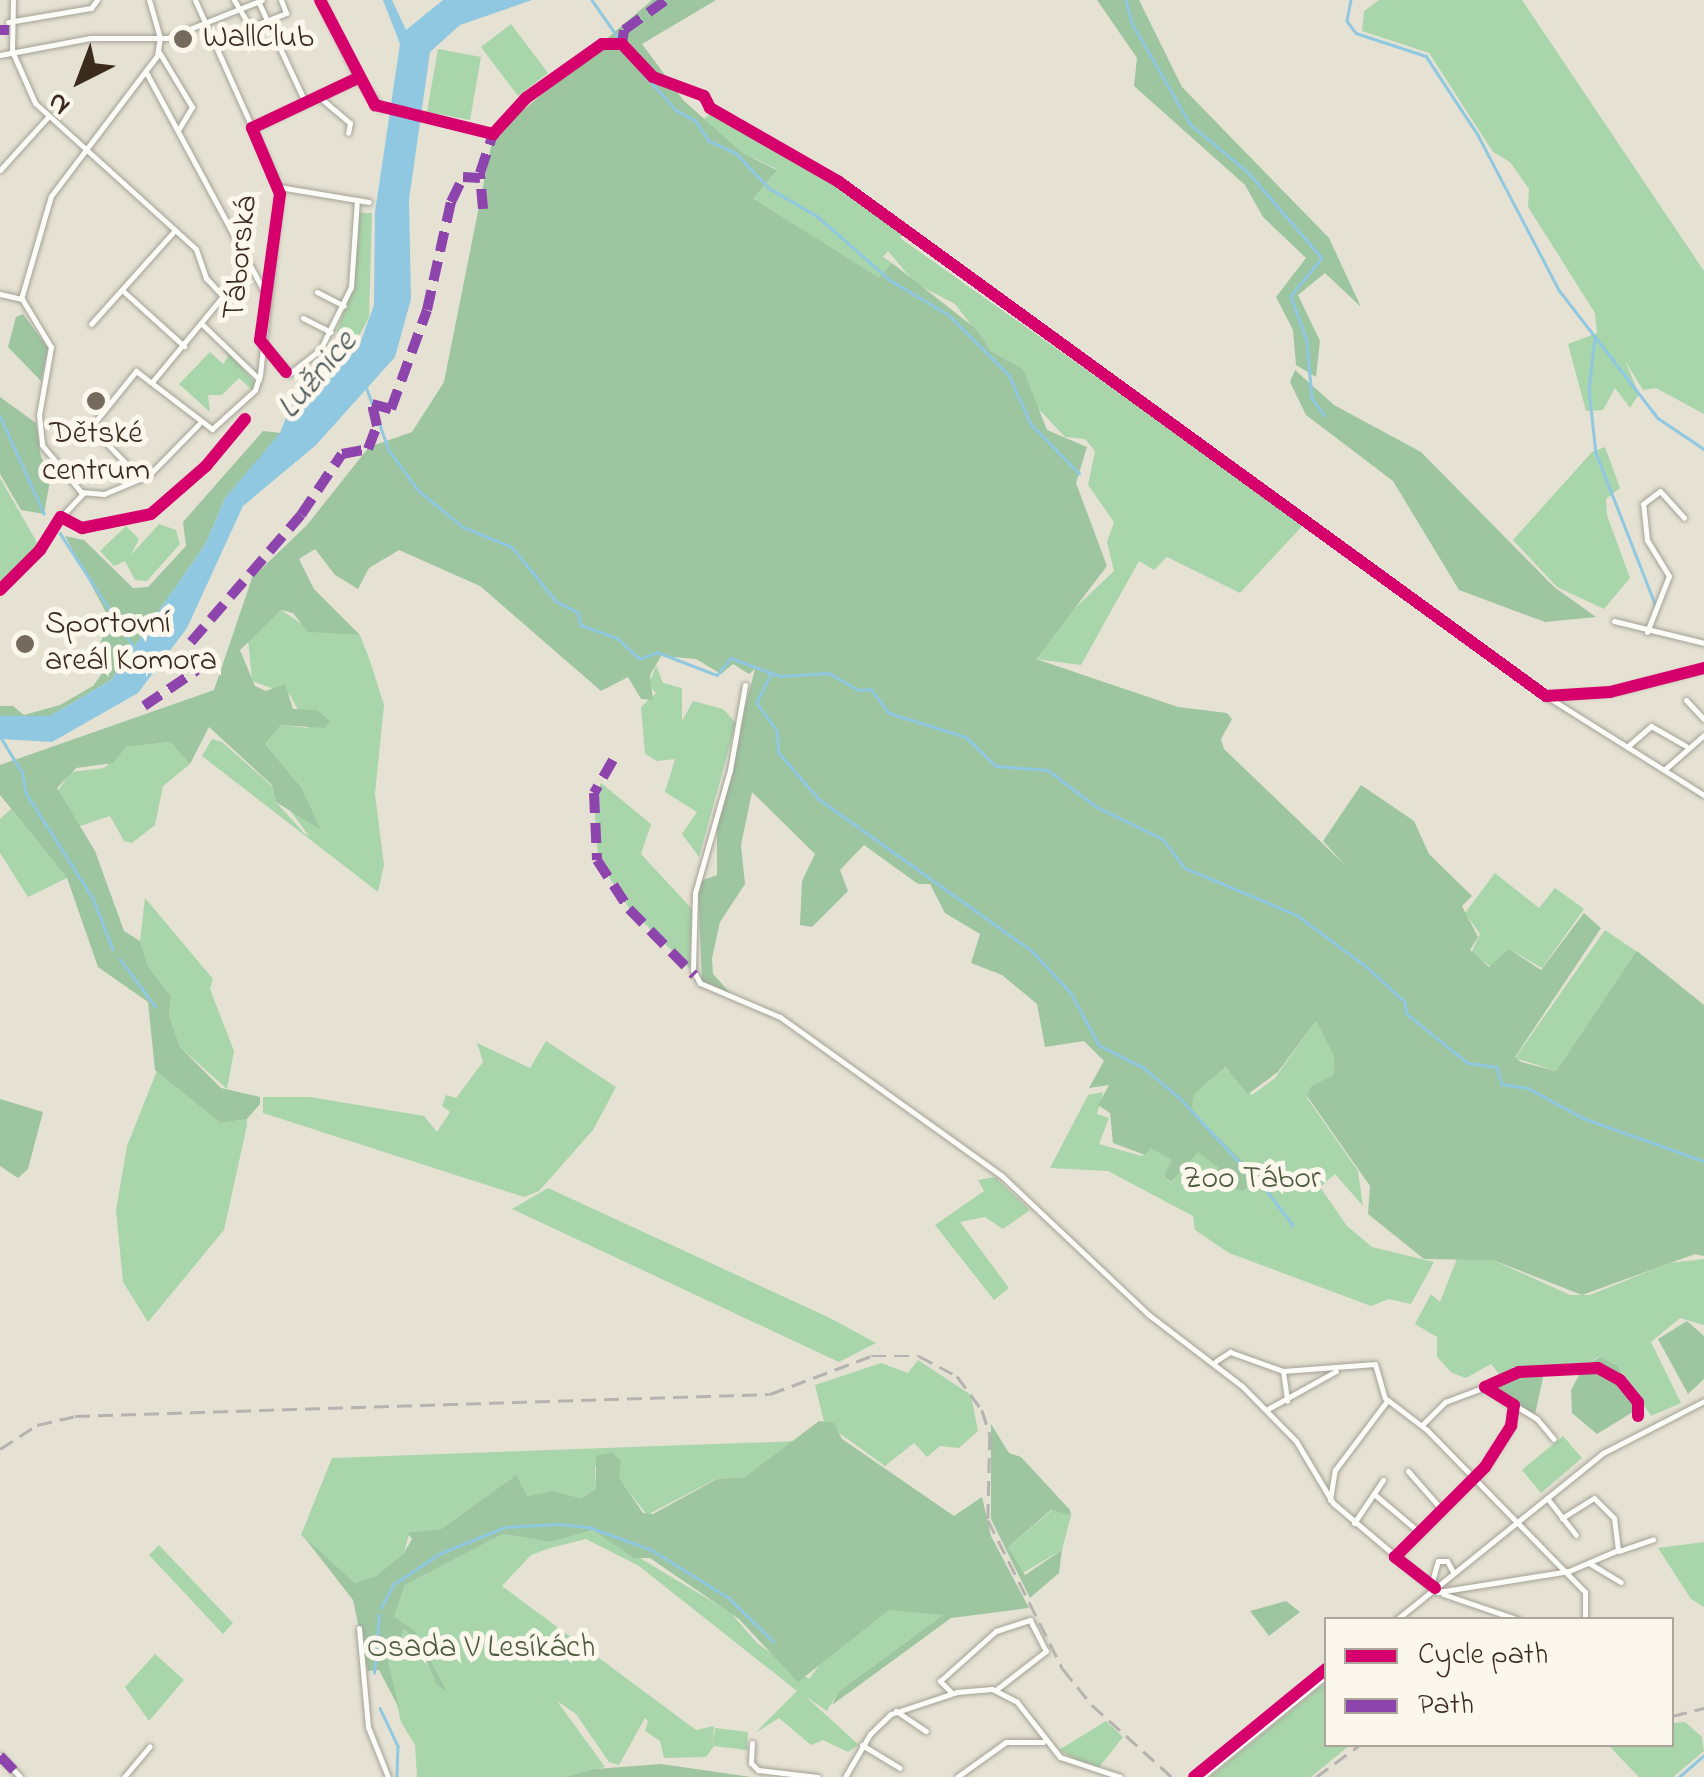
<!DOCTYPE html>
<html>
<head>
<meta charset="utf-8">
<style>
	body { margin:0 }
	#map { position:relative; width:1704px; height:1777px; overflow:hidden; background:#e5e2d3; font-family:"Indie Flower",sans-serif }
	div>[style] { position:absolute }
	.green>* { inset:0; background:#a9d5ab }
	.forest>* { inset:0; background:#9dc5a0 }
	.water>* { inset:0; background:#8fc8e0 }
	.stream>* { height:2.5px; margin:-1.25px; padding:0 1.25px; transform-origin:1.25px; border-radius:1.25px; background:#8fc8e0 }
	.roads { filter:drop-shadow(0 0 2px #a4a196) drop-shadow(0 0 2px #a4a196) }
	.minor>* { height:5px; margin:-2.5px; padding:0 2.5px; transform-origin:2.5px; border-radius:2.5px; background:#fbfbf8 }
	.rail>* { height:2.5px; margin-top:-1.25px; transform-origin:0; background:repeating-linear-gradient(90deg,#b5b3af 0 15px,transparent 0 23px) }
	.quiet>* { height:10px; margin-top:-5px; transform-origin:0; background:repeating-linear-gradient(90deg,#8e44ad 0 20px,transparent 0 30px) }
	.cycleway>* { height:12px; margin:-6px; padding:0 6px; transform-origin:6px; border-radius:6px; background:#d6006c }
	.dots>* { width:28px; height:28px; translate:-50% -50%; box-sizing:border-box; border:5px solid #fbf7ec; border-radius:50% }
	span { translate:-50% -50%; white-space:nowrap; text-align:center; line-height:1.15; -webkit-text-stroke:10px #fbf7ec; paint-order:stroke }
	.poi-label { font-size:32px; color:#3b2a1e }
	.left { translate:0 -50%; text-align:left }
	.street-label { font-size:32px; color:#3b2a1e }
	.park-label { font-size:32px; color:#4d5a3f }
	.water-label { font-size:35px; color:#49565a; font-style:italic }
	.legend { position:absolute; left:1324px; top:1617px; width:350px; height:130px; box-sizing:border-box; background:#fbf7ec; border:2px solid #aea59a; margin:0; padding:12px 18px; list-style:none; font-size:30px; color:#3b2a1e }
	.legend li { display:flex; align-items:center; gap:20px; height:50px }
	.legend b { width:50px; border:2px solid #aea59a }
	.north { position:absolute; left:30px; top:30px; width:100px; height:100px; -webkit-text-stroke:8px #fbf7ec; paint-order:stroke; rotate:222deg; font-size:28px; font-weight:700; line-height:40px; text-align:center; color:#3b2a1e }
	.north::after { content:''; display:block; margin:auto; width:35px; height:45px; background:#3b2a1e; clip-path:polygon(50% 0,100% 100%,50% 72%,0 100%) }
</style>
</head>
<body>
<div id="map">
	<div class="green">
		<i style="clip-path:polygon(1379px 0,1522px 0,1704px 271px,1704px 414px,1656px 388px,1643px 390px,1625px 361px,1639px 394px,1630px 408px,1615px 388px,1603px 410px,1586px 411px,1568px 344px,1597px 333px,1595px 313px,1528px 207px,1529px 189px,1510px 162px,1493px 152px,1429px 53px,1362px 31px,1364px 11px)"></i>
		<i style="clip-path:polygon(511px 24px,548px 73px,518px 96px,481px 47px)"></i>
		<i style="clip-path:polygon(438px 49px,481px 57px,470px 120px,427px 112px)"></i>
		<i style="clip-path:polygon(712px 112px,839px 187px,904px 232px,900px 238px,1304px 524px,1240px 593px,1167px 557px,1154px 570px,1139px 561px,1081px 665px,1035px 659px,1057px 625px,1114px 571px,1107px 542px,1114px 522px,1088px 485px,1095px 451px,1085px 439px,1065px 437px,1033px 403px,1023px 369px,991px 351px,955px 304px,915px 283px,888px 251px,883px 257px,892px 263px,879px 279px,752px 197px,777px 169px,744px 154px,704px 119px)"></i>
		<i style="clip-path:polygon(360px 213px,372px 213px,369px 317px,355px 344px,336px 333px,354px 284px)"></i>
		<i style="clip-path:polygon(222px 345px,255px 383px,252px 390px,239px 378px,222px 395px,208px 395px,210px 412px,179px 384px,210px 352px,223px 364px,228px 357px)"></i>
		<i style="clip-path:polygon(1605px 447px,1620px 488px,1606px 499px,1607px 515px,1630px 578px,1604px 609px,1557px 587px,1513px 540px,1592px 452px)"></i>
		<i style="clip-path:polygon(0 478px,39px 546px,0 585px)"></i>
		<i style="clip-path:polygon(159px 524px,176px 530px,180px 544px,147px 581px,135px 580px,125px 561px,114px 566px,100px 551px,126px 526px,139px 539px,131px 555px)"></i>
		<i style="clip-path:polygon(281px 610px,314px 632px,360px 635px,369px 658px,384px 705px,375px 794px,384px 865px,378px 892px,202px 756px,212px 739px,222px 742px,272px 786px,276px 802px,304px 833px,309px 836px,289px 809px,320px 829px,301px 787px,265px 744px,281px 725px,308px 728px,290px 695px,252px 681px,248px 638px)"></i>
		<i style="clip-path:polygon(656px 665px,663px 683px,682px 688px,682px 721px,693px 701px,723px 709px,736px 723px,699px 857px,682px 834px,697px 812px,665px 792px,675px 759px,657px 761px,645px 754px,641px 707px,656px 693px,649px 685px)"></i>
		<i style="clip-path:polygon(170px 742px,190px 764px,163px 786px,155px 825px,132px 843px,124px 841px,110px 816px,77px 827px,56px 793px,71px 772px,104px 768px,126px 747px)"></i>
		<i style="clip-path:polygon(601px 783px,651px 824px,641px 854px,692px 909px,690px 969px,629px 908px,598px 860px,594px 798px)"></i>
		<i style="clip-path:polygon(11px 809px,67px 878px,28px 897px,0 853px,0 819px)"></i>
		<i style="clip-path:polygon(1495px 873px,1539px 908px,1555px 888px,1584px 909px,1542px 968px,1509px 949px,1494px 969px,1471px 953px,1480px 934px,1465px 913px)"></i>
		<i style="clip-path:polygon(145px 898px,213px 979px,210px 989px,234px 1051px,227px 1089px,180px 1047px,169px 1015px,171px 996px,148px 966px,140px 941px)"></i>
		<i style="clip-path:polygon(1605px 930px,1637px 952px,1556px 1071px,1515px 1058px)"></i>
		<i style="clip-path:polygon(1316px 1021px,1334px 1056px,1333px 1075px,1311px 1086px,1307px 1098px,1358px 1171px,1363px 1206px,1335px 1174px,1320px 1187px,1347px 1226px,1372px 1247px,1434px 1262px,1411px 1304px,1389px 1299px,1371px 1306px,1229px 1253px,1195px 1230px,1193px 1216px,1108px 1171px,1050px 1168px,1088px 1095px,1103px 1092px,1097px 1114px,1109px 1118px,1099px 1144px,1142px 1156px,1151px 1147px,1173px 1160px,1164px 1176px,1171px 1183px,1178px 1173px,1184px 1101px,1224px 1067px,1252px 1095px,1275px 1078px)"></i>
		<i style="clip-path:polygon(546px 1041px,616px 1087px,593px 1130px,539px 1191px,524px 1197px,263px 1113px,263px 1097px,310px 1097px,424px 1116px,437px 1132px,450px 1112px,442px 1106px,446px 1095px,456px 1098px,483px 1062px,477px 1043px,530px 1068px)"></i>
		<i style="clip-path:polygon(158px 1068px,221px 1123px,247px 1119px,247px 1125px,224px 1230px,148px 1322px,123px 1282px,116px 1210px,127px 1146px)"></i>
		<i style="clip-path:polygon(995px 1177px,1030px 1210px,1003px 1229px,985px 1217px,960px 1222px,1009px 1288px,994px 1300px,935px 1225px,984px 1191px,978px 1180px)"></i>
		<i style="clip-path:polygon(548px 1188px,830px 1318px,876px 1343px,839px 1362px,512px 1209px)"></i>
		<i style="clip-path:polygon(1458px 1256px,1493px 1260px,1570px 1295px,1590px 1295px,1669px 1263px,1704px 1259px,1704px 1325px,1680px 1318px,1651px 1342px,1681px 1403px,1651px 1416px,1618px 1366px,1598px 1357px,1586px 1365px,1513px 1367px,1502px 1378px,1491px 1364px,1466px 1378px,1452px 1373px,1437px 1357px,1437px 1337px,1415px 1324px,1431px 1294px,1440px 1302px)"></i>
		<i style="clip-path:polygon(918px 1360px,971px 1395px,978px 1431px,959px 1448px,940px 1446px,927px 1457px,914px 1443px,885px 1466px,824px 1422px,815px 1385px,881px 1363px,908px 1373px)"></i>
		<i style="clip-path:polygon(1563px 1436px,1582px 1458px,1541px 1493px,1522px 1470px)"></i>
		<i style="clip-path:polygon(801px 1441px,745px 1477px,716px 1479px,647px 1515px,618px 1478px,621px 1461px,595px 1467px,596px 1489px,581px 1498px,552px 1491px,527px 1496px,513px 1477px,441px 1529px,409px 1534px,404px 1553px,376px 1576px,355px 1583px,301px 1535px,332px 1458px)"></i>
		<i style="clip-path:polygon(1057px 1506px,1071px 1515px,1062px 1550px,1021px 1574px,1008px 1547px)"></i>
		<i style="clip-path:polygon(593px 1530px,730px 1612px,758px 1644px,809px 1679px,823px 1660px,889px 1610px,930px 1609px,943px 1615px,838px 1692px,827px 1711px,805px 1696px,859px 1745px,848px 1752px,823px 1740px,811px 1745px,779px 1718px,755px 1733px,797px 1691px,639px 1566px,586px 1539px,550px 1548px,531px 1555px,502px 1586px,696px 1730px,714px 1726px,713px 1746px,715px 1728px,748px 1732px,747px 1750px,714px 1746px,706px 1757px,664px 1758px,660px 1741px,645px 1731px,648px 1721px,645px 1718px,619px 1765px,609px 1762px,576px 1714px,557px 1701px,605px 1767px,564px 1777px,417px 1777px,415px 1745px,401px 1722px,385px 1653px,401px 1642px,404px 1629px,417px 1639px,394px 1617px,405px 1585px,503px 1534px,551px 1542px)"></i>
		<i style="clip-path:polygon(1704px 1542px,1704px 1607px,1691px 1599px,1658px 1548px)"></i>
		<i style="clip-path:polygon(159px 1545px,233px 1623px,223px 1634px,149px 1555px)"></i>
		<i style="clip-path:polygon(155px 1654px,184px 1680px,149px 1721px,125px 1687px)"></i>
		<i style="clip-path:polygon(1326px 1682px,1326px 1744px,1350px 1745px,1311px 1777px,1210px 1777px)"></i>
		<i style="clip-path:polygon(1106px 1721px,1123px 1737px,1096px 1771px,1059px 1750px)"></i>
		<i style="clip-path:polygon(1685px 1722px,1702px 1737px,1704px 1751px,1673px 1777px,1639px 1777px,1608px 1745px,1672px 1744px,1672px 1723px)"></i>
	</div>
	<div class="forest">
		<i style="clip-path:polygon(652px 0,716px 0,642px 44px,684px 101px,744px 154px,777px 170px,753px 198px,879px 278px,892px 263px,975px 328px,991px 351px,1023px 369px,1047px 430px,1087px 447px,1076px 483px,1107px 566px,1036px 659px,1178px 707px,1227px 713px,1232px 719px,1221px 739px,1224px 749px,1345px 865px,1323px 841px,1361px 785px,1414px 821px,1429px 854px,1472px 896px,1462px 906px,1478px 937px,1470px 950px,1489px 967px,1509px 949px,1541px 970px,1584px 913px,1601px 928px,1515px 1057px,1521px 1062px,1556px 1071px,1637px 951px,1704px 1005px,1704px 1256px,1695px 1254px,1582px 1295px,1493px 1260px,1424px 1259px,1368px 1214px,1370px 1186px,1307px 1096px,1311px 1086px,1333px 1075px,1334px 1056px,1316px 1021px,1278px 1072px,1248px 1094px,1225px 1067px,1194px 1094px,1191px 1111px,1257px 1175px,1243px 1191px,1213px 1180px,1219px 1168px,1198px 1152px,1171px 1182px,1164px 1176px,1172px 1160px,1151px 1148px,1145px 1155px,1113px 1143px,1110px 1113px,1098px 1105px,1109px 1085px,1089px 1088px,1104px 1061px,1084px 1041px,1045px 1047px,1037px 1004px,1002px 975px,971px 963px,980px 934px,945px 913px,930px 884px,918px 884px,864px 845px,840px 870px,848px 891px,812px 927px,800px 925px,802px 881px,815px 854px,752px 792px,741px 845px,745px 884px,720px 922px,712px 958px,713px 974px,731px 994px,702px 982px,698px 882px,717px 875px,717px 816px,755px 669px,749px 674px,733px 664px,721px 674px,696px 659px,661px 656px,650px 675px,653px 700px,641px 699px,628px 677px,601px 691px,480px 586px,399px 550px,369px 568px,358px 589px,335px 575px,315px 549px,299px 559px,314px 589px,360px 635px,308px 632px,293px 613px,281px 610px,240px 650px,255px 686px,266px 691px,285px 684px,293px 709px,317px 710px,330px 721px,324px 728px,281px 725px,265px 744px,301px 787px,321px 830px,276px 802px,272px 785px,209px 727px,190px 764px,170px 742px,126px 747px,113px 763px,76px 768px,57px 788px,95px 851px,124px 931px,140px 941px,148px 966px,171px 996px,169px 1015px,180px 1047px,221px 1088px,260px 1097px,260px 1104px,247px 1119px,221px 1123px,155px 1070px,148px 1002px,98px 967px,67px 878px,0 795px,0 765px,214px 690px,252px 578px,307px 525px,369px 447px,412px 432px,444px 382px,493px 136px)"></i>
		<i style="clip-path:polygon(1097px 0,1139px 0,1182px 87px,1329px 238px,1361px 307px,1325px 273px,1298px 295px,1320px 341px,1316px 377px,1296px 365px,1293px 330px,1276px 297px,1306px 258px,1263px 217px,1245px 185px,1134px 86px,1137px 58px)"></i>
		<i style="clip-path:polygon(23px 314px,48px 348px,41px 381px,8px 347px,16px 317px)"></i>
		<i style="clip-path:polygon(1295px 370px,1334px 405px,1421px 452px,1554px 587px,1596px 617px,1545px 622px,1459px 590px,1393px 481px,1306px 415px,1290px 382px)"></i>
		<i style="clip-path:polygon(0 397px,36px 423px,41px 457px,51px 475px,44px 514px,21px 510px,0 474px)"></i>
		<i style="clip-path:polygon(263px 431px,281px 433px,225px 498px,206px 543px,111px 680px,50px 716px,0 716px,0 706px,13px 706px,24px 715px,60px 705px,93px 686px,106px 668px,95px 659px,109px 618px,65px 536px,84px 540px,133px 588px,148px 587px,186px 546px,183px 522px)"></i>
		<i style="clip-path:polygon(0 1099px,43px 1112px,28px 1169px,18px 1178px,0 1166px)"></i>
		<i style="clip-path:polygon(1687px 1321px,1704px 1336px,1704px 1379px,1688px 1394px,1658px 1339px)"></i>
		<i style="clip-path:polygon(1600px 1357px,1618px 1366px,1641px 1407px,1597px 1434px,1572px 1413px,1571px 1390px,1584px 1366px)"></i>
		<i style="clip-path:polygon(1544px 1373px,1535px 1414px,1501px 1397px,1497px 1384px,1519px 1374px)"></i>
		<i style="clip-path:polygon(819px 1421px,834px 1423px,842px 1439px,954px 1516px,982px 1497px,991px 1536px,1029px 1608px,951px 1618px,832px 1705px,838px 1692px,943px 1615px,889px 1610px,798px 1682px,739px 1619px,650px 1558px,634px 1558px,593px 1530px,551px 1542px,503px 1534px,405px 1585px,394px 1617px,414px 1630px,447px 1692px,437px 1685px,418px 1641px,404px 1629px,400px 1642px,386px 1653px,399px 1708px,379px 1670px,368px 1671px,353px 1600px,304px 1537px,355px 1583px,376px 1576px,404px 1553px,412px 1539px,407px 1533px,441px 1529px,516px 1475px,527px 1496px,552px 1491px,581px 1498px,596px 1489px,596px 1456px,612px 1452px,621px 1461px,619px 1478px,643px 1513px,653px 1514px,717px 1479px,745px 1477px)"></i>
		<i style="clip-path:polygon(991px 1424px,1009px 1453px,1021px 1457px,1070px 1510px,1071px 1515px,1051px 1510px,1008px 1547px,1025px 1575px,1062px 1550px,1059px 1573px,1030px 1598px,991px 1519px)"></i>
		<i style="clip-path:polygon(1286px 1601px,1300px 1612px,1269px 1636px,1250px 1611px)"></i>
		<i style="clip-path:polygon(661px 1764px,751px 1777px,564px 1777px,595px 1769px)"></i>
	</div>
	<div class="water">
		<i style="clip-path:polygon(383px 0,392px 0,406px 30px,443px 0,532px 0,460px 25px,430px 52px,409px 200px,411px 299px,395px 357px,316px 445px,243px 506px,187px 628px,138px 693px,52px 742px,0 739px,0 716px,50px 716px,111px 680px,206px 543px,225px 498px,280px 433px,297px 389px,359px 346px,374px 305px,375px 212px,400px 44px)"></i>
	</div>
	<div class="stream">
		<i style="left:592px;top:0;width:89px;rotate:55.1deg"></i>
		<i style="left:643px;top:73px;width:50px;rotate:48.3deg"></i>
		<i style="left:676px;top:110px;width:23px;rotate:29deg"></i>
		<i style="left:696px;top:121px;width:24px;rotate:57deg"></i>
		<i style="left:709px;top:141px;width:30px;rotate:24deg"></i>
		<i style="left:736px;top:153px;width:48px;rotate:46.7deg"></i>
		<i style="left:769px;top:188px;width:56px;rotate:30.3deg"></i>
		<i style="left:817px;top:216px;width:97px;rotate:41.2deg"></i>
		<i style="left:890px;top:280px;width:69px;rotate:30.7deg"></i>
		<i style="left:949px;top:315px;width:85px;rotate:45deg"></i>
		<i style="left:1009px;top:375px;width:54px;rotate:65.8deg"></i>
		<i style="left:1031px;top:424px;width:69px;rotate:45.6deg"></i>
		<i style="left:1126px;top:0;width:24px;rotate:75deg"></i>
		<i style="left:1132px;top:23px;width:116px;rotate:60.1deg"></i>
		<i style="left:1190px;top:124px;width:75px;rotate:39.6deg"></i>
		<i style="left:1248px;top:172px;width:113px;rotate:49.3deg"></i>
		<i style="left:1322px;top:258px;width:49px;rotate:129.2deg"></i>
		<i style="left:1291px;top:296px;width:48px;rotate:70.4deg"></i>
		<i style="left:1307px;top:341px;width:57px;rotate:85deg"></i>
		<i style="left:1312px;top:398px;width:21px;rotate:55deg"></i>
		<i style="left:1351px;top:0;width:21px;rotate:101deg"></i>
		<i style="left:1347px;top:21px;width:15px;rotate:53deg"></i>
		<i style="left:1356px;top:33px;width:74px;rotate:18.2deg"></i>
		<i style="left:1426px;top:56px;width:95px;rotate:56.6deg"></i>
		<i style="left:1478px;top:135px;width:175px;rotate:62.4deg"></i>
		<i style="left:1559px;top:290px;width:162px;rotate:52.3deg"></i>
		<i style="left:1658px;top:418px;width:55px;rotate:34deg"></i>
		<i style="left:1595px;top:338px;width:52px;rotate:96.6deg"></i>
		<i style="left:1589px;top:390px;width:63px;rotate:83.7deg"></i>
		<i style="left:1596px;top:453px;width:164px;rotate:68.6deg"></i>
		<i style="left:367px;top:389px;width:65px;rotate:70.2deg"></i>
		<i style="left:389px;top:450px;width:49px;rotate:54.1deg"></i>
		<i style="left:418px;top:490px;width:58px;rotate:39.4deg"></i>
		<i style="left:463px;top:527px;width:53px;rotate:22.2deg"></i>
		<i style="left:512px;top:547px;width:70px;rotate:50.8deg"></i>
		<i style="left:556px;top:601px;width:25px;rotate:27deg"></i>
		<i style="left:578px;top:612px;width:13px;rotate:77deg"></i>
		<i style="left:581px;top:625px;width:38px;rotate:20deg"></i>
		<i style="left:617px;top:638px;width:31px;rotate:42deg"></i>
		<i style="left:640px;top:659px;width:18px;rotate:-22deg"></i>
		<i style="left:657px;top:652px;width:64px;rotate:21deg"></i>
		<i style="left:717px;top:675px;width:22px;rotate:-51deg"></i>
		<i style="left:731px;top:658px;width:52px;rotate:20.2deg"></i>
		<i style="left:780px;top:676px;width:49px;rotate:-3.5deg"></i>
		<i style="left:829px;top:673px;width:34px;rotate:30deg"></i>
		<i style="left:859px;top:690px;width:12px;rotate:-5deg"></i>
		<i style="left:871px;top:689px;width:30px;rotate:53deg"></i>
		<i style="left:889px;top:713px;width:81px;rotate:17.3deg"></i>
		<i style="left:966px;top:737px;width:42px;rotate:44deg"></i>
		<i style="left:996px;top:766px;width:52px;rotate:4.4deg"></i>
		<i style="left:1048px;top:770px;width:61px;rotate:37.1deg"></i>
		<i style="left:1097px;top:807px;width:73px;rotate:25.9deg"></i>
		<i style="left:1163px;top:839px;width:36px;rotate:53deg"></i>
		<i style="left:1185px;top:868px;width:121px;rotate:22.8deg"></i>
		<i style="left:1297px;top:915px;width:87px;rotate:36.6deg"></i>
		<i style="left:1367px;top:967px;width:52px;rotate:42.6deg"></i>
		<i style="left:1405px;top:1002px;width:12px;rotate:81deg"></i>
		<i style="left:1407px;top:1014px;width:78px;rotate:38.8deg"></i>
		<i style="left:1468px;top:1063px;width:29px;rotate:8deg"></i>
		<i style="left:1497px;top:1067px;width:18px;rotate:74deg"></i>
		<i style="left:1502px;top:1084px;width:26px;rotate:9deg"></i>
		<i style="left:1528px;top:1088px;width:63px;rotate:28.6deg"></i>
		<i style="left:1583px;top:1118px;width:128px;rotate:19.6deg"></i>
		<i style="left:0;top:416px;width:107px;rotate:65.6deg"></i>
		<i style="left:60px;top:533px;width:140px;rotate:57deg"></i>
		<i style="left:771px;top:674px;width:32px;rotate:116deg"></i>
		<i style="left:757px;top:703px;width:34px;rotate:54deg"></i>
		<i style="left:777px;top:731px;width:22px;rotate:85deg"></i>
		<i style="left:779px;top:753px;width:61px;rotate:49deg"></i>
		<i style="left:819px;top:799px;width:262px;rotate:35.5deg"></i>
		<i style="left:1032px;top:951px;width:57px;rotate:47.1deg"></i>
		<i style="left:1071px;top:993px;width:59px;rotate:61.7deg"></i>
		<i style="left:1099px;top:1045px;width:51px;rotate:27.1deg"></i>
		<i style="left:1144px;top:1068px;width:48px;rotate:40deg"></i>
		<i style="left:1181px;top:1099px;width:108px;rotate:47.3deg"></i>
		<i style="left:0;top:736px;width:42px;rotate:58.6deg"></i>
		<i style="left:22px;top:772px;width:21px;rotate:79deg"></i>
		<i style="left:26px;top:793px;width:125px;rotate:57.5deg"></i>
		<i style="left:93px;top:898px;width:55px;rotate:68.6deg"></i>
		<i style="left:120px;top:959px;width:59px;rotate:53.3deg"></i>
		<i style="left:1264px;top:1187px;width:48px;rotate:52.7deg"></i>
		<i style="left:381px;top:1608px;width:27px;rotate:-62deg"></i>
		<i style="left:394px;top:1584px;width:54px;rotate:-33.7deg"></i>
		<i style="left:439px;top:1554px;width:71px;rotate:-22.2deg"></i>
		<i style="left:505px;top:1527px;width:54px;rotate:-3.2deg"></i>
		<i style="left:559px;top:1524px;width:30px;rotate:6deg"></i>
		<i style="left:589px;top:1527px;width:67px;rotate:20.1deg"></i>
		<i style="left:652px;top:1550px;width:91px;rotate:31.9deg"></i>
		<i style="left:729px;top:1598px;width:62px;rotate:44.3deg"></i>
		<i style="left:374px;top:1673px;width:58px;rotate:-85.1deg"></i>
		<i style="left:380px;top:1708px;width:42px;rotate:64.7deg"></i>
		<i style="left:398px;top:1746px;width:31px;rotate:92deg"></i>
		<i style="left:1679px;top:1777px;width:33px;rotate:-41deg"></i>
	</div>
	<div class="roads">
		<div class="minor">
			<i style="left:13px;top:0;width:51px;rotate:91.1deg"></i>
			<i style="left:12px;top:51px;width:57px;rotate:66.1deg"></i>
			<i style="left:35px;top:103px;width:217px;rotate:42.2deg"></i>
			<i style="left:196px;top:249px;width:31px;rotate:71deg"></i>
			<i style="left:206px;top:278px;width:25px;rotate:47deg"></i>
			<i style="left:223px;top:296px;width:112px;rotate:129.5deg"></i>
			<i style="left:234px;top:0;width:31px;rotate:59deg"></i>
			<i style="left:250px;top:27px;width:39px;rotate:-21deg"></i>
			<i style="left:286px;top:13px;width:14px;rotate:-111deg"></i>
			<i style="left:320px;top:0;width:87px;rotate:64deg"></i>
			<i style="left:358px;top:78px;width:38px;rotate:53deg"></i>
			<i style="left:258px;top:1px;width:111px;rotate:65deg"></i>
			<i style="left:8px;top:22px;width:84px;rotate:-9.6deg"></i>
			<i style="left:91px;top:8px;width:10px;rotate:-53deg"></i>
			<i style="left:159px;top:52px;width:64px;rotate:59deg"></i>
			<i style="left:192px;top:107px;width:26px;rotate:121deg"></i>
			<i style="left:0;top:55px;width:92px;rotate:-10.7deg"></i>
			<i style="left:90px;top:38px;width:77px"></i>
			<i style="left:167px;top:38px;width:102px;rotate:-21.8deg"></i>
			<i style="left:147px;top:74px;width:249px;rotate:61.7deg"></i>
			<i style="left:318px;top:96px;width:42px;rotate:40.2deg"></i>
			<i style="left:350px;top:123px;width:10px;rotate:101deg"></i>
			<i style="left:252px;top:128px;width:117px;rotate:-25.3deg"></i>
			<i style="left:0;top:170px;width:70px;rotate:-47.9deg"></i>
			<i style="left:279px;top:187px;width:91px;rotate:9.5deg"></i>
			<i style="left:122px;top:290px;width:84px;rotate:42.1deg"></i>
			<i style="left:317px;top:292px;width:30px;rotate:27deg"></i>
			<i style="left:0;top:294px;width:23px;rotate:13deg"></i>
			<i style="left:21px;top:299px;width:107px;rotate:-73.8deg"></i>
			<i style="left:51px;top:196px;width:176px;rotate:-52.9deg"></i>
			<i style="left:157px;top:56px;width:18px;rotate:-81deg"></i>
			<i style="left:160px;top:38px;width:40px;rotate:-106deg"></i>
			<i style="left:22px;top:299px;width:56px;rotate:58.9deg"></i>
			<i style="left:51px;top:347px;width:69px;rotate:100deg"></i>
			<i style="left:39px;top:415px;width:30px;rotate:84deg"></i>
			<i style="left:42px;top:445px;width:61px;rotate:50.3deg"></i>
			<i style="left:81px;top:492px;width:23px;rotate:5deg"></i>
			<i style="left:104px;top:494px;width:49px;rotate:-22.9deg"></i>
			<i style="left:149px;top:475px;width:71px;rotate:-45.6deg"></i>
			<i style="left:303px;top:318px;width:31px;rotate:27deg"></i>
			<i style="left:91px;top:324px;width:126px;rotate:-48.2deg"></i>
			<i style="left:203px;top:325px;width:78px;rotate:44deg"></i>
			<i style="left:262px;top:343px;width:41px;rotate:48.9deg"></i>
			<i style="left:289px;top:374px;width:39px;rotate:-38deg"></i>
			<i style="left:320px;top:350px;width:70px;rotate:-63.8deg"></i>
			<i style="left:351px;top:287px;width:87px;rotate:-86.1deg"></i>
			<i style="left:141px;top:479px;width:72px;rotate:-133.9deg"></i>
			<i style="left:91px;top:427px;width:72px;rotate:-51.2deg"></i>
			<i style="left:136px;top:371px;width:96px;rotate:37.3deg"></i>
			<i style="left:212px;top:429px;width:58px;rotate:-42.2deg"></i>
			<i style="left:255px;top:390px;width:16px;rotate:-72deg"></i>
			<i style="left:260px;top:375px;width:186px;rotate:-83.8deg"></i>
			<i style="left:280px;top:190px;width:208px;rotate:-114.1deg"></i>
			<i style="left:61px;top:517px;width:33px;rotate:-47deg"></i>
			<i style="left:1614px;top:621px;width:93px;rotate:13.7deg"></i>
			<i style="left:1647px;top:632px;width:60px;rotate:-68.6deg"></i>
			<i style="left:1669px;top:576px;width:42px;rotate:-121.4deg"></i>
			<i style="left:1647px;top:540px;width:36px;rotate:-96deg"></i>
			<i style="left:1643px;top:504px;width:21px;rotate:-37deg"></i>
			<i style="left:1660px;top:491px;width:36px;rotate:48deg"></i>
			<i style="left:745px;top:685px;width:86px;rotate:100deg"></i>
			<i style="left:730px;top:770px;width:128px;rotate:105.9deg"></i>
			<i style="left:695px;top:893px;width:77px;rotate:91.5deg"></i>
			<i style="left:693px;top:970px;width:15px;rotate:62deg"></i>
			<i style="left:700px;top:983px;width:87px;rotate:23deg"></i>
			<i style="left:780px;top:1017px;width:273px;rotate:35.6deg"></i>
			<i style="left:1002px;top:1176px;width:202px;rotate:43.4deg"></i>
			<i style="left:1149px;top:1315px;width:117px;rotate:37.4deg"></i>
			<i style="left:1242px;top:1386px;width:77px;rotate:45.5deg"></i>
			<i style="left:1296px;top:1441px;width:72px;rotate:59.2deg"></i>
			<i style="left:1333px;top:1503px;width:138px;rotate:40.3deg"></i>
			<i style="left:1438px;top:1592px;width:133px;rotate:-9.1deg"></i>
			<i style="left:1569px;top:1571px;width:53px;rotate:-23.2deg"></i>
			<i style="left:1618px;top:1550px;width:32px;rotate:-97deg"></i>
			<i style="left:1614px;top:1518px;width:28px;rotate:-135deg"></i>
			<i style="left:1594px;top:1498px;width:38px;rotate:148deg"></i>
			<i style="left:1546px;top:696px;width:186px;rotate:32.1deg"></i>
			<i style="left:1549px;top:696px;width:61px;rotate:-3.8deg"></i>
			<i style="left:1610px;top:692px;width:97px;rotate:-14.3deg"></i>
			<i style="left:1686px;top:700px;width:26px;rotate:47deg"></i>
			<i style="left:1627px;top:747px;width:32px;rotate:-41deg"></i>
			<i style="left:1651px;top:726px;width:40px;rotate:29.7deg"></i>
			<i style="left:1664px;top:770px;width:53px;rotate:-41.2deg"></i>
			<i style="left:1216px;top:1361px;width:17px;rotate:-33deg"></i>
			<i style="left:1230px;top:1352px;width:56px;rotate:19.7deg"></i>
			<i style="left:1283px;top:1371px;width:92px;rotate:-4.4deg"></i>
			<i style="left:1375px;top:1364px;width:35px;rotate:74deg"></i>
			<i style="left:1385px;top:1398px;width:53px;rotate:37.3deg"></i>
			<i style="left:1427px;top:1430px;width:226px;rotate:45.7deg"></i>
			<i style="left:1585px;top:1592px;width:28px;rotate:90deg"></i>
			<i style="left:1283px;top:1371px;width:30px;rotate:82deg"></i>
			<i style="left:1266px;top:1410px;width:80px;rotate:-29.1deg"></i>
			<i style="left:1422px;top:1425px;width:33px;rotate:-45deg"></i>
			<i style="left:1445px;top:1402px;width:43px;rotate:-20.6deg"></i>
			<i style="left:1485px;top:1387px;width:61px;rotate:31.6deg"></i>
			<i style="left:1537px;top:1419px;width:26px;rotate:50deg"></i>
			<i style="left:1408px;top:1471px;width:52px;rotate:48.9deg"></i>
			<i style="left:1374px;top:1494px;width:59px;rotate:40.2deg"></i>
			<i style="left:1547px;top:1498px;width:47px;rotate:51.9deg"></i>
			<i style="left:1330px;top:1500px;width:30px;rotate:-81deg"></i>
			<i style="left:1335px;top:1470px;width:86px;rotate:-53deg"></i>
			<i style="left:1354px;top:1523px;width:52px;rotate:-56deg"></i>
			<i style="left:1619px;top:1551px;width:36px;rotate:-19deg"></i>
			<i style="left:1396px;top:1556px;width:126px;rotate:-45deg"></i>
			<i style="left:1485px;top:1467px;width:49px;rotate:-57.6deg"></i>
			<i style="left:1511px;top:1426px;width:21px;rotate:-82deg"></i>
			<i style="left:1589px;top:1563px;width:37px;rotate:31deg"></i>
			<i style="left:1431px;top:1585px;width:25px;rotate:-74deg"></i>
			<i style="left:1438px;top:1561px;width:9px"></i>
			<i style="left:1447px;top:1561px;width:13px;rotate:61deg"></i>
			<i style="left:1443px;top:1594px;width:80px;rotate:18.9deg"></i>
			<i style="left:1396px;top:1620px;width:266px;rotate:-38.9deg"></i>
			<i style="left:1603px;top:1453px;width:114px;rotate:-27.2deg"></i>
			<i style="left:359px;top:1628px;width:99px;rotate:84.8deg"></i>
			<i style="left:368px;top:1727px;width:54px;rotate:68.2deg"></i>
			<i style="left:951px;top:1692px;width:16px;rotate:-135deg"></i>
			<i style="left:940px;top:1681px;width:75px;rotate:-41.8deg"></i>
			<i style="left:996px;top:1631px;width:36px;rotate:-18deg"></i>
			<i style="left:1030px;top:1620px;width:35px;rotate:63deg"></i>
			<i style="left:1046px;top:1651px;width:62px;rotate:142.2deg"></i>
			<i style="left:896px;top:1711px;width:36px;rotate:34deg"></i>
			<i style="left:752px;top:1743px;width:20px;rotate:93deg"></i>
			<i style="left:751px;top:1763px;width:10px;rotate:45deg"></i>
			<i style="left:758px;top:1770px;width:60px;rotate:6.7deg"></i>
			<i style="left:862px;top:1745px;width:44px;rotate:31.2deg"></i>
			<i style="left:0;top:1756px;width:29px;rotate:46deg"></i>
			<i style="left:124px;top:1777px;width:40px;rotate:-50deg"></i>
			<i style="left:845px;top:1777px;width:50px;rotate:-59.8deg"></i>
			<i style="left:870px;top:1734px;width:29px;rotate:-44deg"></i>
			<i style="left:891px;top:1714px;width:70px;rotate:-18.4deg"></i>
			<i style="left:957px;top:1692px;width:35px;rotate:-5deg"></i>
			<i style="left:992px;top:1689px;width:28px;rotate:27deg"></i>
			<i style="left:1017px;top:1702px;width:70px;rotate:52deg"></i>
			<i style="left:1060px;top:1757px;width:63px;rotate:18.4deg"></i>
			<i style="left:957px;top:1777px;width:60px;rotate:-35.5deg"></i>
			<i style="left:1006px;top:1742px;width:37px"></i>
			<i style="left:1202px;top:1777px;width:160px;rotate:-39.2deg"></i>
		</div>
	</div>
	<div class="rail">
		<i style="left:0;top:1449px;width:44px;rotate:-33deg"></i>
		<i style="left:37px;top:1425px;width:39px;rotate:-13deg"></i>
		<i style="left:75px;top:1416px;width:695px;rotate:-1.81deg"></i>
		<i style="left:770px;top:1394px;width:108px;rotate:-20.6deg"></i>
		<i style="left:871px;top:1356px;width:48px"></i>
		<i style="left:919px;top:1356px;width:43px;rotate:27.8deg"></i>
		<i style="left:957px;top:1376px;width:42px;rotate:53.7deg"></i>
		<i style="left:982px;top:1410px;width:26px;rotate:72deg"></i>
		<i style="left:990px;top:1435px;width:85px;rotate:91.3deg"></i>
		<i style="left:988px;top:1520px;width:167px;rotate:63.3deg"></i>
		<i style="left:1063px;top:1669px;width:46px;rotate:51.1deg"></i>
		<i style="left:1092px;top:1705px;width:108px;rotate:42deg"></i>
		<i style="left:1672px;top:1716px;width:33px;rotate:-14deg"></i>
		<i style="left:1316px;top:1777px;width:56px;rotate:-36.3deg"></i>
	</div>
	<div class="quiet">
		<i style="left:0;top:30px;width:9px"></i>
		<i style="left:622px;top:44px;width:14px;rotate:-82deg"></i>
		<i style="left:624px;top:30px;width:52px;rotate:-35.5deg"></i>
		<i style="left:483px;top:209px;width:36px;rotate:-95deg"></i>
		<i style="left:480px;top:173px;width:41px;rotate:-71.6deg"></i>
		<i style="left:372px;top:404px;width:20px;rotate:15deg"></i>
		<i style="left:391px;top:409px;width:105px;rotate:-70deg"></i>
		<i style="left:427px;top:310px;width:111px;rotate:-77.5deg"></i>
		<i style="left:451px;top:202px;width:28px;rotate:-64deg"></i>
		<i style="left:463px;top:177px;width:17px;rotate:3deg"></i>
		<i style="left:144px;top:706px;width:64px;rotate:-34.2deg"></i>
		<i style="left:197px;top:670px;width:29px;rotate:-102deg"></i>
		<i style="left:191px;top:642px;width:168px;rotate:-49.1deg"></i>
		<i style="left:301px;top:515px;width:73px;rotate:-56.1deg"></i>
		<i style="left:342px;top:454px;width:26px;rotate:-11deg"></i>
		<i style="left:368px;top:449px;width:25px;rotate:-69deg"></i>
		<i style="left:377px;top:426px;width:23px;rotate:-103deg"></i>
		<i style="left:613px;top:760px;width:38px;rotate:120deg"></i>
		<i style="left:594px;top:793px;width:67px;rotate:87.4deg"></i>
		<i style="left:597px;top:860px;width:59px;rotate:56.9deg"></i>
		<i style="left:629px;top:909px;width:93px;rotate:45.4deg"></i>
		<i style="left:0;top:1756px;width:29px;rotate:46deg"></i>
	</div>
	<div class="cycleway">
		<i style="left:320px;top:0;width:119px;rotate:62.4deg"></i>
		<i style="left:375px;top:105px;width:122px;rotate:13.8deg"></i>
		<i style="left:493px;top:134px;width:49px;rotate:-47.5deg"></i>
		<i style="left:526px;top:98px;width:93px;rotate:-35.4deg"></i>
		<i style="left:602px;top:44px;width:20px"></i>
		<i style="left:622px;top:44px;width:45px;rotate:46.8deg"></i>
		<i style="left:653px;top:77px;width:54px;rotate:20.4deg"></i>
		<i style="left:704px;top:96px;width:13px;rotate:63deg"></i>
		<i style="left:710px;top:108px;width:149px;rotate:29.8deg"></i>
		<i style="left:839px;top:182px;width:874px;rotate:36.02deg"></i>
		<i style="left:1546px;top:696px;width:64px;rotate:-3.6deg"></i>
		<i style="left:1610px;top:692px;width:97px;rotate:-14.3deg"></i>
		<i style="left:286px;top:372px;width:41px;rotate:-129.1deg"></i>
		<i style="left:260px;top:340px;width:147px;rotate:-82.2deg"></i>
		<i style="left:280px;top:194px;width:72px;rotate:-113deg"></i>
		<i style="left:252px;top:128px;width:117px;rotate:-25.3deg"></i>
		<i style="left:0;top:590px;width:57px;rotate:-45deg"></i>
		<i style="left:40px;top:550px;width:39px;rotate:-58deg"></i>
		<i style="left:61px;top:517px;width:24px;rotate:28deg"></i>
		<i style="left:82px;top:528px;width:70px;rotate:-11.5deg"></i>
		<i style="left:151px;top:514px;width:73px;rotate:-41.1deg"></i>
		<i style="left:206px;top:466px;width:61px;rotate:-50.3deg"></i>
		<i style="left:1485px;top:1387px;width:37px;rotate:-24deg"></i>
		<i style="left:1519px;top:1372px;width:79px;rotate:-2.9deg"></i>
		<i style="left:1598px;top:1368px;width:25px;rotate:29deg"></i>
		<i style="left:1620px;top:1380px;width:28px;rotate:51deg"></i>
		<i style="left:1638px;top:1402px;width:14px;rotate:90deg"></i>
		<i style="left:1435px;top:1588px;width:51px;rotate:-142.2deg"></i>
		<i style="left:1395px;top:1557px;width:127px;rotate:-45deg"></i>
		<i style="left:1485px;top:1467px;width:49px;rotate:-57.6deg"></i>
		<i style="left:1511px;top:1426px;width:21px;rotate:-82deg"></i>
		<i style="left:1514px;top:1405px;width:34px;rotate:-148deg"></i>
		<i style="left:1194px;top:1777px;width:171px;rotate:-39.3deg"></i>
	</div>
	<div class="dots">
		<i style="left:183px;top:39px;background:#766a5d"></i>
		<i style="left:96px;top:401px;background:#766a5d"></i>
		<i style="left:25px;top:644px;background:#766a5d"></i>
	</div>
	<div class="poi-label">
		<span class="left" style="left:203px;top:39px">WallClub</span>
		<span style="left:96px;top:454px">Dětské<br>centrum</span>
		<span class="left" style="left:45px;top:644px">Sportovní<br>areál Komora</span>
	</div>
	<div class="street-label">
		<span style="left:242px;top:258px;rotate:-84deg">Táborská</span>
	</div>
	<div class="park-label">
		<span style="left:1252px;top:1180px">Zoo Tábor</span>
		<span style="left:481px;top:1649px">Osada V Lesíkách</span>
	</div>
	<div class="water-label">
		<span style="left:318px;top:376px;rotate:-50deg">Lužnice</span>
	</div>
	<ul class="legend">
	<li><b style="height:12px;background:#d6006c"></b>Cycle path</li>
	<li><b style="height:12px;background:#8e44ad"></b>Path</li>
	</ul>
	<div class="north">N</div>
</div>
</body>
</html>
